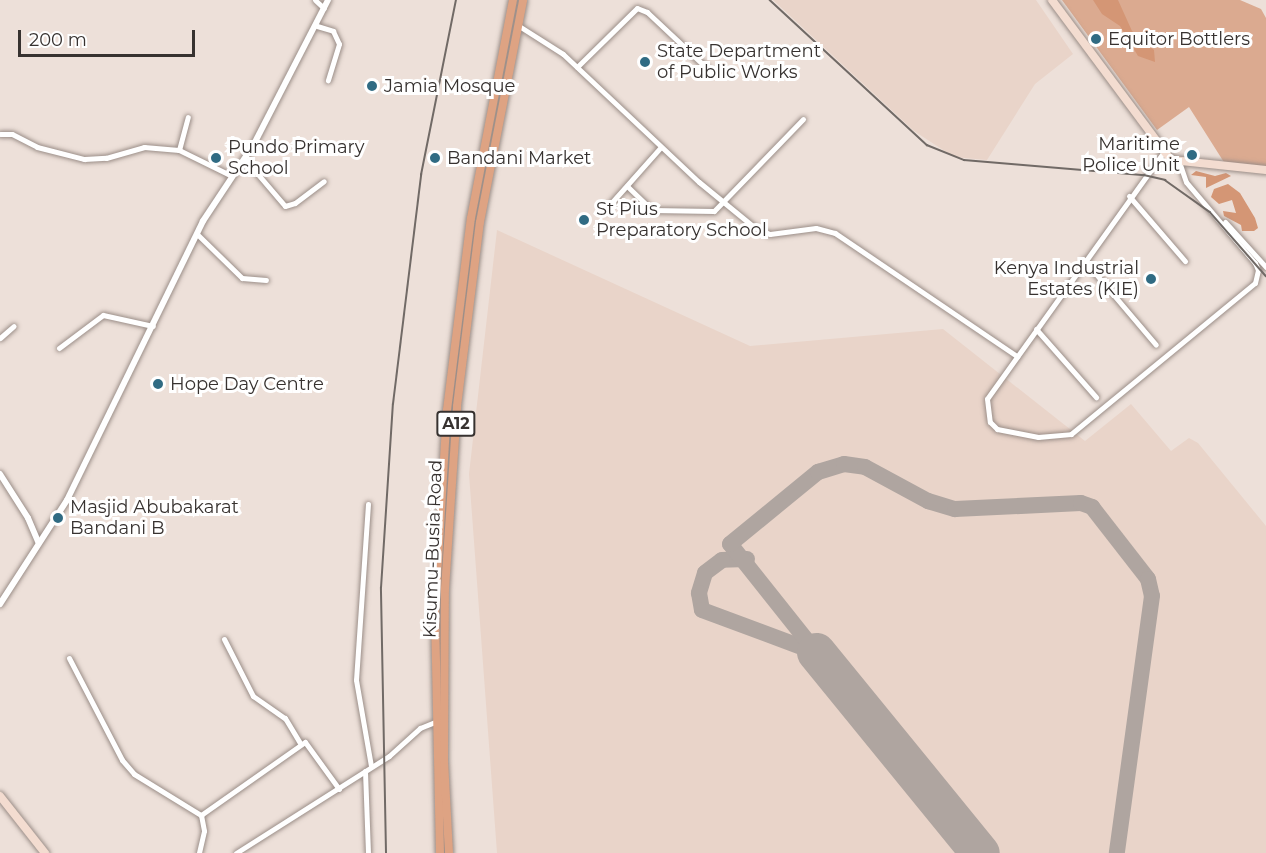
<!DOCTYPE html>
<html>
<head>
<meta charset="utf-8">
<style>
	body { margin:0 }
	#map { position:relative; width:1266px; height:853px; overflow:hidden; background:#ede0d9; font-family:Montserrat,sans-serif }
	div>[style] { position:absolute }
	.built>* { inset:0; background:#e9d4c9 }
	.green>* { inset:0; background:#dbaa90 }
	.forest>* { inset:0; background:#d49675 }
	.taxiway>* { height:16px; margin:-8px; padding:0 8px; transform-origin:8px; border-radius:8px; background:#afa5a0 }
	.runway>* { height:39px; margin:-19.5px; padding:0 19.5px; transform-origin:19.5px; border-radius:19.5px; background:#afa5a0 }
	.roads { filter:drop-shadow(0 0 2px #9b8e88) drop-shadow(0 0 2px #9b8e88) }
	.minor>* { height:5px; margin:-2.5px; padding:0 2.5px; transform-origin:2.5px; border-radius:2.5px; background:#fff }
	.tertiary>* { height:6px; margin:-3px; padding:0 3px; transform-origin:3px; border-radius:3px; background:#fff }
	.secondary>* { height:8px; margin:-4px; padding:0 4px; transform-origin:4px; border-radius:4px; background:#f3dcd0 }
	.trunk>* { height:8px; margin:-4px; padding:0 4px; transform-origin:4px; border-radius:4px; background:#dea383 }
	.rail>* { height:1.5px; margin:-0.75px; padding:0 0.75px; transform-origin:0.75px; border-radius:0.75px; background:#716a66 }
	.dots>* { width:16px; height:16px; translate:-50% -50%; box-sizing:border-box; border:3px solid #fff; border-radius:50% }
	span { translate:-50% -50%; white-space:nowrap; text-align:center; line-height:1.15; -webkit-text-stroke:6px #fff; paint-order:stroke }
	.shield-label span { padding:2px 4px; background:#fff; border:2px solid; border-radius:4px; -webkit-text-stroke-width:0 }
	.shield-label { font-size:16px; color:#373230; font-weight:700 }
	.poi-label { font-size:18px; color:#373230 }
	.left { translate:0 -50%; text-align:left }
	.right { translate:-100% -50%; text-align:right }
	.street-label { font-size:18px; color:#373230 }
	.scale { position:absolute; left:18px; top:30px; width:177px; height:27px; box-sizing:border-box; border:3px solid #373230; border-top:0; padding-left:8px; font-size:18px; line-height:21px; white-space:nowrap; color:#373230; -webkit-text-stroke:4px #fff; paint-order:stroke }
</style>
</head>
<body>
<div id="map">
	<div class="built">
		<i style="clip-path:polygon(773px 0,1036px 0,1073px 54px,1035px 84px,987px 160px,954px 157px,914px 131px)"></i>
		<i style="clip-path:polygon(497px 230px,750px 346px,943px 329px,1085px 441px,1131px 404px,1171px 451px,1189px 438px,1198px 443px,1266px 526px,1266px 853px,497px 853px,469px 474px)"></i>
	</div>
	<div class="green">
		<i style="clip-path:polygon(1062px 0,1240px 0,1261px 9px,1266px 18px,1266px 170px,1227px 167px,1189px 107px,1157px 130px)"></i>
	</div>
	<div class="forest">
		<i style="clip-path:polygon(1093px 0,1118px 0,1132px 31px,1154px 50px,1155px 62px,1138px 56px,1120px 26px,1102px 14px)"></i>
		<i style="clip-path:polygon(1196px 171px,1215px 176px,1226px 173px,1231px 176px,1206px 188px,1206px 177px,1191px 175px)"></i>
		<i style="clip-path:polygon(1228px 184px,1240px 193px,1255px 218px,1258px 228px,1254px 231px,1242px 231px,1241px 225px,1224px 216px,1223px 211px,1236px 213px,1232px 200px,1219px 204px,1211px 197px,1214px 189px)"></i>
	</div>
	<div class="taxiway">
		<i style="left:747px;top:559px;width:25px;rotate:178deg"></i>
		<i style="left:722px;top:560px;width:21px;rotate:143deg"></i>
		<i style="left:705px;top:573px;width:21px;rotate:107deg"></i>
		<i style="left:699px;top:593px;width:17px;rotate:80deg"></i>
		<i style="left:702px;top:610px;width:121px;rotate:20.4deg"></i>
		<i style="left:816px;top:652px;width:138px;rotate:-128.5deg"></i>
		<i style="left:730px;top:544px;width:114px;rotate:-39.3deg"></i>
		<i style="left:818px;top:472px;width:27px;rotate:-17deg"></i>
		<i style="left:844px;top:464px;width:21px;rotate:8deg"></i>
		<i style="left:865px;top:467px;width:72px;rotate:28.4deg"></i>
		<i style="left:928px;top:501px;width:28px;rotate:17deg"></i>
		<i style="left:955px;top:509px;width:126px;rotate:-2.7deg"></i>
		<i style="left:1081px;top:503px;width:12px;rotate:20deg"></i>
		<i style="left:1092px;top:507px;width:91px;rotate:52.1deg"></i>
		<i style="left:1148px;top:579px;width:17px;rotate:77deg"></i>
		<i style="left:1152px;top:596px;width:259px;rotate:97.8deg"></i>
	</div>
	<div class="runway">
		<i style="left:816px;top:652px;width:259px;rotate:50.8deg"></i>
	</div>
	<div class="roads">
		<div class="minor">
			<i style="left:315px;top:0;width:12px;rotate:42deg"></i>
			<i style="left:317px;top:26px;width:17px;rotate:17deg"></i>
			<i style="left:333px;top:31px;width:14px;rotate:65deg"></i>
			<i style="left:339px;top:44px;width:38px;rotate:107deg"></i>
			<i style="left:519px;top:26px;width:52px;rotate:32.5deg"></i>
			<i style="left:563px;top:54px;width:187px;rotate:43.3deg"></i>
			<i style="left:699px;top:182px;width:71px;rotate:39.3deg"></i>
			<i style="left:754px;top:227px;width:17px;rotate:24deg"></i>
			<i style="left:770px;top:234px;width:46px;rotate:-7.4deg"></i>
			<i style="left:816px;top:228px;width:20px;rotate:15deg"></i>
			<i style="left:835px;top:233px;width:220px;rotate:34.1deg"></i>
			<i style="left:577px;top:67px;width:84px;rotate:-44.5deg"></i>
			<i style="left:637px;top:8px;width:11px;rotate:22deg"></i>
			<i style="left:647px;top:12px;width:89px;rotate:43.2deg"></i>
			<i style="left:0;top:134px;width:12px"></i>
			<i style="left:12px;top:134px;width:28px;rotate:27deg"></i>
			<i style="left:37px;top:147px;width:49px;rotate:14.3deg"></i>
			<i style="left:84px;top:159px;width:22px;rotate:-3deg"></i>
			<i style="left:106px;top:158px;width:40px;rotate:-16deg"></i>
			<i style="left:144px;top:147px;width:35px;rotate:5deg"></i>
			<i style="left:179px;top:150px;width:59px;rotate:26.1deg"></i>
			<i style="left:179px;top:150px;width:34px;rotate:-75deg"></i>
			<i style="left:1163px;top:153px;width:302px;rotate:125.6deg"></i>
			<i style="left:987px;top:399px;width:23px;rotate:83deg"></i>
			<i style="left:990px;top:422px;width:10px;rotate:45deg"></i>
			<i style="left:997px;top:429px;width:42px;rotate:11deg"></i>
			<i style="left:1038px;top:437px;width:33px;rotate:-5deg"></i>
			<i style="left:1071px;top:434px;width:238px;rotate:-39.4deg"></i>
			<i style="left:1255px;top:283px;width:13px;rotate:-77deg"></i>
			<i style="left:1258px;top:270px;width:8px;rotate:-113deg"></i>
			<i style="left:1255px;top:263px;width:106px;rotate:-130.4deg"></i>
			<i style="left:1186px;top:182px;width:21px;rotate:-109deg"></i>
			<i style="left:244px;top:158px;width:63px;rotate:49.5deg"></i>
			<i style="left:285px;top:206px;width:10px;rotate:-17deg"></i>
			<i style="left:295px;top:203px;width:36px;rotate:-37deg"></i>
			<i style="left:627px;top:186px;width:35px;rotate:44deg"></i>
			<i style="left:652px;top:210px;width:62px;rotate:0.9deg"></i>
			<i style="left:714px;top:211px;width:128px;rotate:-45.9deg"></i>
			<i style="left:1129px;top:196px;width:86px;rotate:49.3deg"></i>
			<i style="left:605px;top:210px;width:84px;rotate:-48.4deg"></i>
			<i style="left:1225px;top:222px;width:61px;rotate:47.7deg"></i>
			<i style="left:197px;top:234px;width:63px;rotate:44.4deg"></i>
			<i style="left:242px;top:278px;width:24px;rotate:5deg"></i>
			<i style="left:1084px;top:260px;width:111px;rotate:49.7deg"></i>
			<i style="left:1036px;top:329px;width:91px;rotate:48.6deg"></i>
			<i style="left:0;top:338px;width:18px;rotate:-41deg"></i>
			<i style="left:59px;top:348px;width:55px;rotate:-36.9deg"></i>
			<i style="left:103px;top:315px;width:51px;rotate:12.4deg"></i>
			<i style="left:368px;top:504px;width:176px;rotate:93.9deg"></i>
			<i style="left:356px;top:680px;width:87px;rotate:80.1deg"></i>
			<i style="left:224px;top:639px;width:64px;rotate:63deg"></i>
			<i style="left:253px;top:696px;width:39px;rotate:35deg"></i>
			<i style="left:285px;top:718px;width:29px;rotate:59deg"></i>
			<i style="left:69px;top:658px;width:115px;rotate:62.5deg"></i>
			<i style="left:122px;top:760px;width:18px;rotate:49deg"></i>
			<i style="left:134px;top:774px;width:79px;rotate:31.5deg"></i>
			<i style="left:201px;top:815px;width:16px;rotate:79deg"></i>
			<i style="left:204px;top:831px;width:23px;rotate:103deg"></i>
			<i style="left:365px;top:771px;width:82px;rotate:87.9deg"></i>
			<i style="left:201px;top:815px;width:127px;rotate:-35.1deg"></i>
			<i style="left:305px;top:742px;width:58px;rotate:54.1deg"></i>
			<i style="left:236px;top:853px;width:181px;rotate:-32.4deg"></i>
			<i style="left:389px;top:756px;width:42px;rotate:-42.1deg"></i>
			<i style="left:420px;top:728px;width:16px;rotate:-22deg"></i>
		</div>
		<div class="tertiary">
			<i style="left:0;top:474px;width:52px;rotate:57.5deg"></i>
			<i style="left:28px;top:518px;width:26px;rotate:67deg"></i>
			<i style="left:0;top:604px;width:124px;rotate:-57.2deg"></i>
			<i style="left:67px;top:500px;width:310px;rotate:-64deg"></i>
			<i style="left:203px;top:221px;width:92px;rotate:-56.5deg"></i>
			<i style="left:254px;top:144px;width:162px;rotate:-62.8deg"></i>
		</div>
		<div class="secondary">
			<i style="left:1052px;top:0;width:199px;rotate:53.4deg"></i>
			<i style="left:1171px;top:160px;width:96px;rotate:6deg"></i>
			<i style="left:0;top:796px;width:73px;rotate:51.7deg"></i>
		</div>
		<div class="trunk">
			<i style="left:440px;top:853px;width:242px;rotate:-91.2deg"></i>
			<i style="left:435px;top:611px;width:201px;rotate:-86.6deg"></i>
			<i style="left:447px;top:410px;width:193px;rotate:-82.9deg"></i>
			<i style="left:471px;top:218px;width:222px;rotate:-79.1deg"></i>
			<i style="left:449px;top:853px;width:93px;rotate:-93.1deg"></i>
			<i style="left:444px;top:760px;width:171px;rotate:-89.7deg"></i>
			<i style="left:445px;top:589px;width:183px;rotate:-86.2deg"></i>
			<i style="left:457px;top:406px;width:185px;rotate:-82.9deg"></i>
			<i style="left:480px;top:222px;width:226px;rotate:-79deg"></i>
		</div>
	</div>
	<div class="rail">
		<i style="left:770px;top:0;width:214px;rotate:42.7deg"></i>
		<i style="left:927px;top:145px;width:40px;rotate:22deg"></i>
		<i style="left:964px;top:160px;width:181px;rotate:4.8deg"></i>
		<i style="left:1144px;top:175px;width:22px;rotate:13deg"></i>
		<i style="left:1165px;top:180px;width:55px;rotate:35.4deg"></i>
		<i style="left:1210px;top:212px;width:85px;rotate:48.8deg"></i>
		<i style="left:386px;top:853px;width:265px;rotate:-91.1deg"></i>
		<i style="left:381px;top:588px;width:184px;rotate:-86.3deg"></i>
		<i style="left:393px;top:404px;width:231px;rotate:-83deg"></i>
		<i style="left:421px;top:175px;width:178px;rotate:-78.7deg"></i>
	</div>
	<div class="dots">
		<i style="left:1096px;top:39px;background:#306b83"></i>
		<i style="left:645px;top:62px;background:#306b83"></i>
		<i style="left:372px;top:86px;background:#306b83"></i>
		<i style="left:1192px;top:155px;background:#306b83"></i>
		<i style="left:216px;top:158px;background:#306b83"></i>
		<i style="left:435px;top:158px;background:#306b83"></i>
		<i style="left:584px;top:220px;background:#306b83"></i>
		<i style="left:1151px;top:279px;background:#306b83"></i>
		<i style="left:158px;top:384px;background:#306b83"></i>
		<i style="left:58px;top:518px;background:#306b83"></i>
	</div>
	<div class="shield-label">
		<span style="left:456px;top:424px">A12</span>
	</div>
	<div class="poi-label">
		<span class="left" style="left:1108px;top:39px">Equitor Bottlers</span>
		<span class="left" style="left:657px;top:62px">State Department<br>of Public Works</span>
		<span class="left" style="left:384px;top:86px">Jamia Mosque</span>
		<span class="right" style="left:1180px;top:155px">Maritime<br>Police Unit</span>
		<span class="left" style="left:228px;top:158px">Pundo Primary<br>School</span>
		<span class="left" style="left:447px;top:158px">Bandani Market</span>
		<span class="left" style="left:596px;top:220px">St Pius<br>Preparatory School</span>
		<span class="right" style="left:1139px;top:279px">Kenya Industrial<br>Estates (KIE)</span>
		<span class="left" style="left:170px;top:384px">Hope Day Centre</span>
		<span class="left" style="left:70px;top:518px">Masjid Abubakarat<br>Bandani B</span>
	</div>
	<div class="street-label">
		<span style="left:433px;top:549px;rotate:-88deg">Kisumu-Busia Road</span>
	</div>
	<div class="scale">200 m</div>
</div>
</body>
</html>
